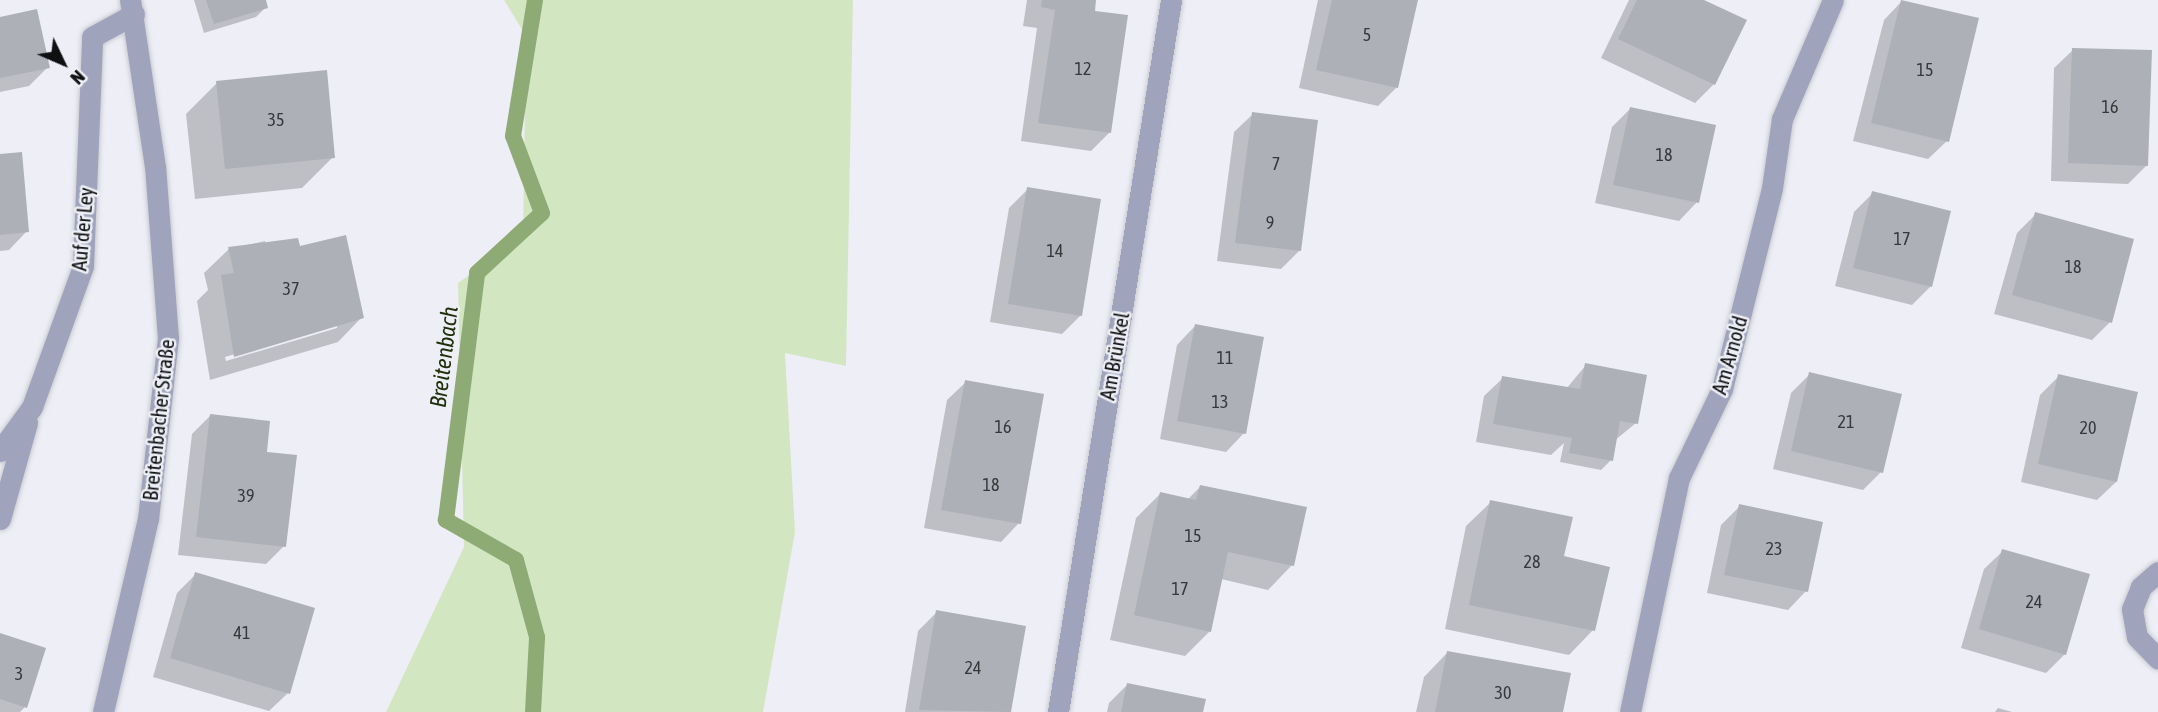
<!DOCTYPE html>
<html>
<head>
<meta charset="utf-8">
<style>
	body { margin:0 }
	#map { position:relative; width:2158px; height:712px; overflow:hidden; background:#eeeff6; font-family:"Asap Condensed",sans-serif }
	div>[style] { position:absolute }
	.green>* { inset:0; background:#d3e6c2 }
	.shadow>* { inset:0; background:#0003 }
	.stream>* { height:16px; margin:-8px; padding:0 8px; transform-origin:8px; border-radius:8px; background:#8eaa75 }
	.building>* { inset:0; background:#aeb0b7 }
	.roads { filter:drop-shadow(0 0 2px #cacbd2) drop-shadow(0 0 2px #cacbd2) }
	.minor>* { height:21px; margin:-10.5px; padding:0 10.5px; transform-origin:10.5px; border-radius:10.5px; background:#9fa4bc }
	span { translate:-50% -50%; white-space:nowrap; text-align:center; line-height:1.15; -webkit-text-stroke:5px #eeeff6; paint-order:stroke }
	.number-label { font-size:18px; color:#37383b }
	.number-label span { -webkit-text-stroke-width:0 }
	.street-label { font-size:21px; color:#0f1012 }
	.water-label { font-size:23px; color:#20310a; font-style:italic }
	.north { position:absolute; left:28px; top:28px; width:70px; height:70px; -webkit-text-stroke:5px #eeeff6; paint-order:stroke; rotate:134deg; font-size:19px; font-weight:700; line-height:28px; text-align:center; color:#0f1012 }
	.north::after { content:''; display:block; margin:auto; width:24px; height:32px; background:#0f1012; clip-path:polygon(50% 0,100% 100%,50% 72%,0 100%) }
</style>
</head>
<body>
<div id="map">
	<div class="green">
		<i style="clip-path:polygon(504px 0,853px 0,846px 366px,785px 353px,795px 532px,763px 712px,386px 712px,464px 547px,458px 283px,523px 237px,526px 36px)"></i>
	</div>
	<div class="shadow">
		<i style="clip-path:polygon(194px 0,264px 0,266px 7px,256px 17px,204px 33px)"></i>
		<i style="clip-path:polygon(1027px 0,1094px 0,1109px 133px,1091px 151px,1021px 141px,1037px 28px,1023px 26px)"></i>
		<i style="clip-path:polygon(1318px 0,1416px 0,1397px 87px,1378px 106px,1299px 88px)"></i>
		<i style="clip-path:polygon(1629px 0,1700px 0,1714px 84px,1695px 103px,1601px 58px)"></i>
		<i style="clip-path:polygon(1902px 1px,1947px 141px,1928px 159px,1853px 141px,1884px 20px)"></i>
		<i style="clip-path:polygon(0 19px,48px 67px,29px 86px,0 92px)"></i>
		<i style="clip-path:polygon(2073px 50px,2147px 165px,2128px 184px,2051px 181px,2054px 68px)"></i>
		<i style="clip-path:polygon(217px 83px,333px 157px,302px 188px,195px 199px,186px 114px)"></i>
		<i style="clip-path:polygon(1630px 109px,1697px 202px,1679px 221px,1595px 203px,1612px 127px)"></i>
		<i style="clip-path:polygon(1253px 114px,1300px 250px,1281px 269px,1217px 261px,1234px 132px)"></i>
		<i style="clip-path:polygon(0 155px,27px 231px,9px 250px,0 251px)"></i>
		<i style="clip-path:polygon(1028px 189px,1081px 315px,1062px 334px,990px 322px,1009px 208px)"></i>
		<i style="clip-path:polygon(1873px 193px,1931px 286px,1912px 305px,1835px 286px,1854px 212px)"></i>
		<i style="clip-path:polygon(2036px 214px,2110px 322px,2092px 340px,1994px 314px,2017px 233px)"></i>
		<i style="clip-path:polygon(evenodd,265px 241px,266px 247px,298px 248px,362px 317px,338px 342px,210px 380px,197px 301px,208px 290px,204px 273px,229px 249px,265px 241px,337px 324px,337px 328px,226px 361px,225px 357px,337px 324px)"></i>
		<i style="clip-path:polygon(1195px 326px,1244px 433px,1226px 452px,1160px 439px,1177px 345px)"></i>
		<i style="clip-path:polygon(1586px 365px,1636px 423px,1614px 441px,1611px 460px,1601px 470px,1560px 462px,1564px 443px,1551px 455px,1476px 442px,1484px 396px,1503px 378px,1566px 389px)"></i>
		<i style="clip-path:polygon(1810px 374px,1881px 472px,1863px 490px,1773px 469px,1791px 393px)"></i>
		<i style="clip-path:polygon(2059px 376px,2116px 482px,2097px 500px,2021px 482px,2040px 395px)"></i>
		<i style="clip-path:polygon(966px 382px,1019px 523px,1001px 542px,924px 528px,947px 400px)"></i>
		<i style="clip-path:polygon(210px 416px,265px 453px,284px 546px,266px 564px,178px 555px,192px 434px)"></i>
		<i style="clip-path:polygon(1200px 487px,1292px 565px,1268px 590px,1221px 579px,1210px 631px,1185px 656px,1110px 640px,1136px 518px,1160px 494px,1187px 500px)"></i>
		<i style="clip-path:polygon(1491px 502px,1593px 630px,1569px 655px,1445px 629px,1466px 526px)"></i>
		<i style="clip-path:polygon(1740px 506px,1806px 591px,1788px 610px,1707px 593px,1721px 525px)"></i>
		<i style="clip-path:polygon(2003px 551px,2065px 654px,2046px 673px,1961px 648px,1984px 569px)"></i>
		<i style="clip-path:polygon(196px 574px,288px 693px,269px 711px,153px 677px,177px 593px)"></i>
		<i style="clip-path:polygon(937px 612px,1024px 627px,1009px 712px,905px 712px,918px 631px)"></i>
		<i style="clip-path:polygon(0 635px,25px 707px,20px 712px,0 712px)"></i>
		<i style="clip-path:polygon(1448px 652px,1561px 712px,1416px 712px,1424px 677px)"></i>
		<i style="clip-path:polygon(1127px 685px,1201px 712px,1107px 712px,1109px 703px)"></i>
		<i style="clip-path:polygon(1998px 708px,2012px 712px,1995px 712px)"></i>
	</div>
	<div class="stream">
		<i style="left:533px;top:712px;width:75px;rotate:-86.9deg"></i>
		<i style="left:537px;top:637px;width:80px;rotate:-105.3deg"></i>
		<i style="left:516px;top:560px;width:81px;rotate:-150.3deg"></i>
		<i style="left:446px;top:520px;width:249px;rotate:-82.8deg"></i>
		<i style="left:477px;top:273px;width:88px;rotate:-42.7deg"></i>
		<i style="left:542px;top:213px;width:82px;rotate:-110.6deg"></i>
		<i style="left:513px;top:136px;width:138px;rotate:-80.8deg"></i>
	</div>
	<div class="building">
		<i style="clip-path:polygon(206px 0,266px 0,268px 8px,214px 24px)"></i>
		<i style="clip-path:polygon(1042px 0,1096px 0,1095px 11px,1128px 15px,1111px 133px,1038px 123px,1055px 10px,1041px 7px)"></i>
		<i style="clip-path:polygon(1332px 0,1418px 0,1398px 88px,1316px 70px)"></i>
		<i style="clip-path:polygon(1637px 0,1704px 0,1747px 20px,1715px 85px,1618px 39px)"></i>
		<i style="clip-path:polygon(1901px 0,1979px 18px,1949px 142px,1871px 123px)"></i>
		<i style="clip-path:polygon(37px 9px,50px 68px,0 78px,0 17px)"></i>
		<i style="clip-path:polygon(2072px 48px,2152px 50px,2148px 166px,2068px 163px)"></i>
		<i style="clip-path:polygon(327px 70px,335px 158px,225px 169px,216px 81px)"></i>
		<i style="clip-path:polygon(1630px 107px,1716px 125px,1699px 203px,1613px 185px)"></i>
		<i style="clip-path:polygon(1252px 112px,1318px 120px,1301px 251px,1235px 243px)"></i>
		<i style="clip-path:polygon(22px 152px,29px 232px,0 235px,0 154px)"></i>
		<i style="clip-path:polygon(1027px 187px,1101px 199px,1082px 316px,1008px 304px)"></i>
		<i style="clip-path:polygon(1872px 191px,1951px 211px,1932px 287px,1853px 268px)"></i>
		<i style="clip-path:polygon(2035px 212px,2134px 239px,2112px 323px,2012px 295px)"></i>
		<i style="clip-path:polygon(346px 235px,364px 318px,234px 357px,221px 275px,234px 273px,228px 247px,298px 238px,300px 246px)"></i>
		<i style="clip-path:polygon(1195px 324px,1264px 337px,1246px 434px,1177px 421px)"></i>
		<i style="clip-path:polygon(1585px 363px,1647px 375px,1638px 424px,1620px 421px,1613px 461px,1569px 453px,1572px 438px,1493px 424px,1502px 376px,1580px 389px)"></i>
		<i style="clip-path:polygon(1809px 372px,1902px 394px,1883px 473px,1791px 451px)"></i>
		<i style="clip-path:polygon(2058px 374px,2138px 392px,2117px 482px,2038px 464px)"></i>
		<i style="clip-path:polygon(965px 380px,1044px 394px,1021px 524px,941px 510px)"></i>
		<i style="clip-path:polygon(210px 414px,270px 421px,267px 452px,297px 455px,286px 547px,196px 537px)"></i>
		<i style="clip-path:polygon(1200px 485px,1307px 507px,1294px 566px,1228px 552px,1211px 632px,1134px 615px,1160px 492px,1196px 500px)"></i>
		<i style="clip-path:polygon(1490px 500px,1573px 517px,1564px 556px,1610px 567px,1595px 631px,1469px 605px)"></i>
		<i style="clip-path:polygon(1739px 504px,1823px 522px,1808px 592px,1724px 575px)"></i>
		<i style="clip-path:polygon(2002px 549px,2090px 574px,2066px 655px,1979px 629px)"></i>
		<i style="clip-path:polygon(195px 572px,315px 608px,290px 694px,170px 658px)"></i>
		<i style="clip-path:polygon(936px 610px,1026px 626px,1011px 712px,919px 710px)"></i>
		<i style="clip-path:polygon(0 633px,46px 648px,27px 708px,0 699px)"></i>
		<i style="clip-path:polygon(1447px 651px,1571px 673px,1563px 712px,1435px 712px)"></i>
		<i style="clip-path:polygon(1127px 683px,1206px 699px,1203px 712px,1121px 712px)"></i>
	</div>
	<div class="roads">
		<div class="minor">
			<i style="left:0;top:451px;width:54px;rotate:-54deg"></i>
			<i style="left:32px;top:407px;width:150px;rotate:-70.1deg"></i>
			<i style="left:83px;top:266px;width:229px;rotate:-87.7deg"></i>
			<i style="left:92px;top:37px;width:48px;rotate:-28.7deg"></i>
			<i style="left:0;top:519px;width:100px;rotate:-74.3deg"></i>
			<i style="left:2158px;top:572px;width:23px;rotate:139deg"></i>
			<i style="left:2141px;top:587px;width:24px;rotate:112deg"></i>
			<i style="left:2132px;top:609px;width:28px;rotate:80deg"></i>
			<i style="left:2137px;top:637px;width:30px;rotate:46deg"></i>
			<i style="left:103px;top:712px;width:198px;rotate:-76.9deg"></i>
			<i style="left:148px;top:519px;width:182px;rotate:-83.7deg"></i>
			<i style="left:168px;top:338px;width:171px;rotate:-94.3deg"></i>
			<i style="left:155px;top:167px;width:169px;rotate:-98.5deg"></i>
			<i style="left:1058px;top:712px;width:721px;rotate:-80.98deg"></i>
			<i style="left:1630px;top:712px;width:239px;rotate:-78.2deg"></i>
			<i style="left:1679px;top:478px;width:99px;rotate:-64.2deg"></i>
			<i style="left:1722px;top:389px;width:207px;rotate:-76deg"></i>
			<i style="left:1772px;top:188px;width:70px;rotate:-81.8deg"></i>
			<i style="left:1782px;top:119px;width:129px;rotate:-66.8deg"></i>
		</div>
	</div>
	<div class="number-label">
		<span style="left:1367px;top:35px">5</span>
		<span style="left:1083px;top:69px">12</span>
		<span style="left:1925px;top:70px">15</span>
		<span style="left:2110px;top:107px">16</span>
		<span style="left:276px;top:120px">35</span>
		<span style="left:1664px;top:155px">18</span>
		<span style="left:1276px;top:164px">7</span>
		<span style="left:1270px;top:223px">9</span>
		<span style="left:1902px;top:239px">17</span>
		<span style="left:1055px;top:251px">14</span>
		<span style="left:2073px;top:267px">18</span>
		<span style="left:291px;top:289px">37</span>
		<span style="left:1225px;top:358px">11</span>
		<span style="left:1220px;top:402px">13</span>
		<span style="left:1846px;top:422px">21</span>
		<span style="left:1003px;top:427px">16</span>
		<span style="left:2088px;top:428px">20</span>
		<span style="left:991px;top:485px">18</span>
		<span style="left:246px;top:496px">39</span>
		<span style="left:1193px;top:536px">15</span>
		<span style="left:1774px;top:549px">23</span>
		<span style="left:1532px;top:562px">28</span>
		<span style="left:1180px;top:589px">17</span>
		<span style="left:2034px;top:602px">24</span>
		<span style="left:242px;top:633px">41</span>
		<span style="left:973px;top:668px">24</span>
		<span style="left:19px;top:674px">3</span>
		<span style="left:1503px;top:693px">30</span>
	</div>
	<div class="street-label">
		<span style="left:82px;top:229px;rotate:-85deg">Auf der Ley</span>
		<span style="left:1729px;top:355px;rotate:-74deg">Am Arnold</span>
		<span style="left:1114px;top:356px;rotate:-80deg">Am Brünkel</span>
		<span style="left:158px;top:420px;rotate:-84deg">Breitenbacher Straße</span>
	</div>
	<div class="water-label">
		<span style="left:444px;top:357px;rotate:-83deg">Breitenbach</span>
	</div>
	<div class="north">N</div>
</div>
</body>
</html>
